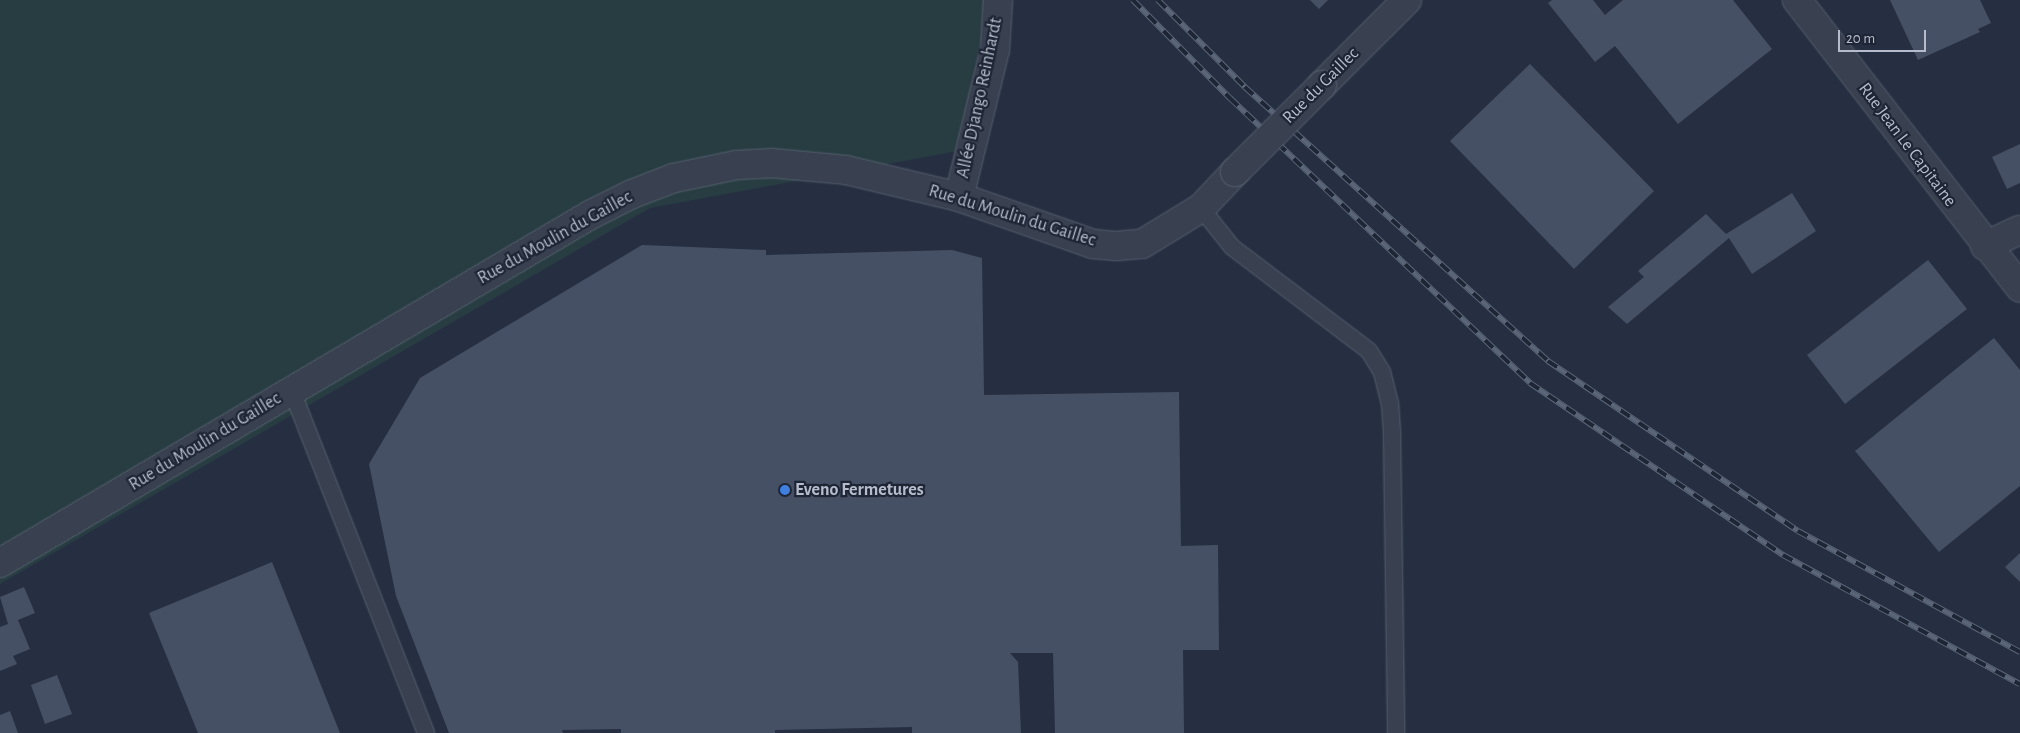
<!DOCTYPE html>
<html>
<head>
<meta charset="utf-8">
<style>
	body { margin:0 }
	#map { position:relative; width:2020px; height:733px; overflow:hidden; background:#252f41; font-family:"Alegreya Sans",sans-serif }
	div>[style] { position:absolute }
	.green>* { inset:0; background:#273d42 }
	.building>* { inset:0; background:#465065 }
	.roads { filter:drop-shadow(0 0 1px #575f6e) drop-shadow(0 0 1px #575f6e) }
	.lane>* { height:16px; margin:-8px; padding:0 8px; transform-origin:8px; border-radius:8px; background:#394151 }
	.street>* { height:28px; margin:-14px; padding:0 14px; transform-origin:14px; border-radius:14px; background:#394151 }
	.rail>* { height:5.5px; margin-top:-2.75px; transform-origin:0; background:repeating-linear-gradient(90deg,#1e2636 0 11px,#5b6578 0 22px); box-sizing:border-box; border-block:1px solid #5b6578 }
	.bridges { filter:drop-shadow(0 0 1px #575f6e) drop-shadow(0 0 1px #575f6e) }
	.street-bridge>* { height:28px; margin:-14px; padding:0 14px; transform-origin:14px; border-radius:14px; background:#394151 }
	.dots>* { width:14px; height:14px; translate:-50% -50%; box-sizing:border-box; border:2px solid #1e2636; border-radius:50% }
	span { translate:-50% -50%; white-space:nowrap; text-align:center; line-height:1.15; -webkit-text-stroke:4.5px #1e2636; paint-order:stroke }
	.street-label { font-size:18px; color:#b6bccb }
	.poi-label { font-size:18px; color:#b6bccb; font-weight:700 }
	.left { translate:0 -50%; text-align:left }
	.scale { position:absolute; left:1838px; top:30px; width:88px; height:22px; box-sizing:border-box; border:2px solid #b6bccb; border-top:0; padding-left:6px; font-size:15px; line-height:18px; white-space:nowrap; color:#b6bccb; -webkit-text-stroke:4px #1e2636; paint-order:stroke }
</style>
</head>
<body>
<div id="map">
	<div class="green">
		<i style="clip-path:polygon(0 0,989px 0,958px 151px,650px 208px,0 584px)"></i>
	</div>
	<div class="building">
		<i style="clip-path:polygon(1310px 0,1328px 0,1319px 9px)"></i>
		<i style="clip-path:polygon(1552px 0,1593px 0,1605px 15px,1623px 0,1733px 0,1772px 49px,1678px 124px,1615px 46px,1595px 62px,1548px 3px)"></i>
		<i style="clip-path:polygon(1890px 0,1980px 0,1991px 23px,1978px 29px,1980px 32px,1918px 60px)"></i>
		<i style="clip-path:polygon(1530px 64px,1654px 191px,1574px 269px,1450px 141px)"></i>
		<i style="clip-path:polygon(2020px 144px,2020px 183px,2007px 189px,1992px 157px)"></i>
		<i style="clip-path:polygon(1792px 193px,1816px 231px,1752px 274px,1729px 238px,1627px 324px,1608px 307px,1644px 277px,1638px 271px,1706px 214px,1726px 234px)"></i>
		<i style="clip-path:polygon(642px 245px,766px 250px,766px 255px,952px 250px,982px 258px,984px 395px,1179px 392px,1181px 546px,1218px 545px,1219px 650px,1183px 650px,1184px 733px,1055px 733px,1053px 653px,1010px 653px,1018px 662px,1021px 733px,912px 733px,912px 727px,775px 730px,775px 733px,621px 733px,621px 729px,562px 730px,563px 733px,449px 733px,396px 596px,369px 464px,420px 378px)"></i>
		<i style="clip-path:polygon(1928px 260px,1967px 309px,1845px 404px,1807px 355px)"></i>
		<i style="clip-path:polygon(1994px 338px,2020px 370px,2020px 486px,1939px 552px,1855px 451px)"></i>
		<i style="clip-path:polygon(2020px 553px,2020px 582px,2005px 567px)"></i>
		<i style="clip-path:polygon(272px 562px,340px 733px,198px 733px,149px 613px)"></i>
		<i style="clip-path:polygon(24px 587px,35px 613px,18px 620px,30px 649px,13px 656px,17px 664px,0 671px,0 627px,8px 624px,0 597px)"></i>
		<i style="clip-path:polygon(57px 675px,72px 714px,45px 724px,31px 685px)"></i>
		<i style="clip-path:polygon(10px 711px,18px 733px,0 733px,0 715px)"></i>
	</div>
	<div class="roads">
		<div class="lane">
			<i style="left:1201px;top:208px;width:50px;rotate:51.5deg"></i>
			<i style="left:1232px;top:247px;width:172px;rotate:37.2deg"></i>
			<i style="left:1369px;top:351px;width:25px;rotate:58deg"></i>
			<i style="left:1382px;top:372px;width:32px;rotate:76deg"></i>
			<i style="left:1390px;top:403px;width:31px;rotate:86deg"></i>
			<i style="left:1392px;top:434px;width:299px;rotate:89.2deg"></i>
			<i style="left:292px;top:391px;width:367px;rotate:68.6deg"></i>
		</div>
		<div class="street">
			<i style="left:1797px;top:0;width:364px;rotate:52.2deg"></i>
			<i style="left:1322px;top:85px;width:120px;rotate:-45deg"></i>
			<i style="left:959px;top:197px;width:152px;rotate:-76.3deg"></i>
			<i style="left:995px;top:49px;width:49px;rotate:-86.5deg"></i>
			<i style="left:1985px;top:246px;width:38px;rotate:-25deg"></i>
			<i style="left:0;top:563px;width:685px;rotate:-30.53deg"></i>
			<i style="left:590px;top:215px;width:47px;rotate:-26.6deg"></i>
			<i style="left:632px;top:194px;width:45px;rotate:-20.9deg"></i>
			<i style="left:674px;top:178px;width:64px;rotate:-11.7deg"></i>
			<i style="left:737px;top:165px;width:34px;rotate:-3deg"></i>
			<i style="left:771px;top:163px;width:75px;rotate:5.3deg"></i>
			<i style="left:846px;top:170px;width:116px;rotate:13.4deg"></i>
			<i style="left:959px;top:197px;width:142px;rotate:19.3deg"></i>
			<i style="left:1093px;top:244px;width:24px;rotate:5deg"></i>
			<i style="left:1117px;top:246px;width:25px;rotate:-5deg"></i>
			<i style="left:1142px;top:244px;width:69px;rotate:-31.4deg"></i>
			<i style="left:1201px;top:208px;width:50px;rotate:-46.6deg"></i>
		</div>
	</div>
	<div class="rail">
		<i style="left:1133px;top:0;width:138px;rotate:45.3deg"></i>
		<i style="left:1230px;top:98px;width:414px;rotate:43.5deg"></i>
		<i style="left:1530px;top:383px;width:306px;rotate:34.2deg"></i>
		<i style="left:1783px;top:555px;width:270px;rotate:28.6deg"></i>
		<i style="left:1158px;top:0;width:123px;rotate:45deg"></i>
		<i style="left:1245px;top:87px;width:409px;rotate:42.1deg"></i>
		<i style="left:1548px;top:361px;width:302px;rotate:34.2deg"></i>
		<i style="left:1798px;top:531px;width:253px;rotate:28.6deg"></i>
	</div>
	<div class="bridges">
		<div class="street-bridge">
			<i style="left:1235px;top:172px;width:123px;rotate:-45deg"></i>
		</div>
	</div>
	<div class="dots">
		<i style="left:785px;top:490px;background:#3f7fe0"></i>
	</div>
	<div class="street-label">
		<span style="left:1321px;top:86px;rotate:-45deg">Rue du Gaillec</span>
		<span style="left:980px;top:98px;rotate:-78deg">Allée Django Reinhardt</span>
		<span style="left:1907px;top:145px;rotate:53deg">Rue Jean Le Capitaine</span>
		<span style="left:1012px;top:216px;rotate:17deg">Rue du Moulin du Gaillec</span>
		<span style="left:555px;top:238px;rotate:-29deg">Rue du Moulin du Gaillec</span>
		<span style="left:205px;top:442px;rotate:-31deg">Rue du Moulin du Gaillec</span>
	</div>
	<div class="poi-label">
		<span class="left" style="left:795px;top:490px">Eveno Fermetures</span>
	</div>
	<div class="scale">20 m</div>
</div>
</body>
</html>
